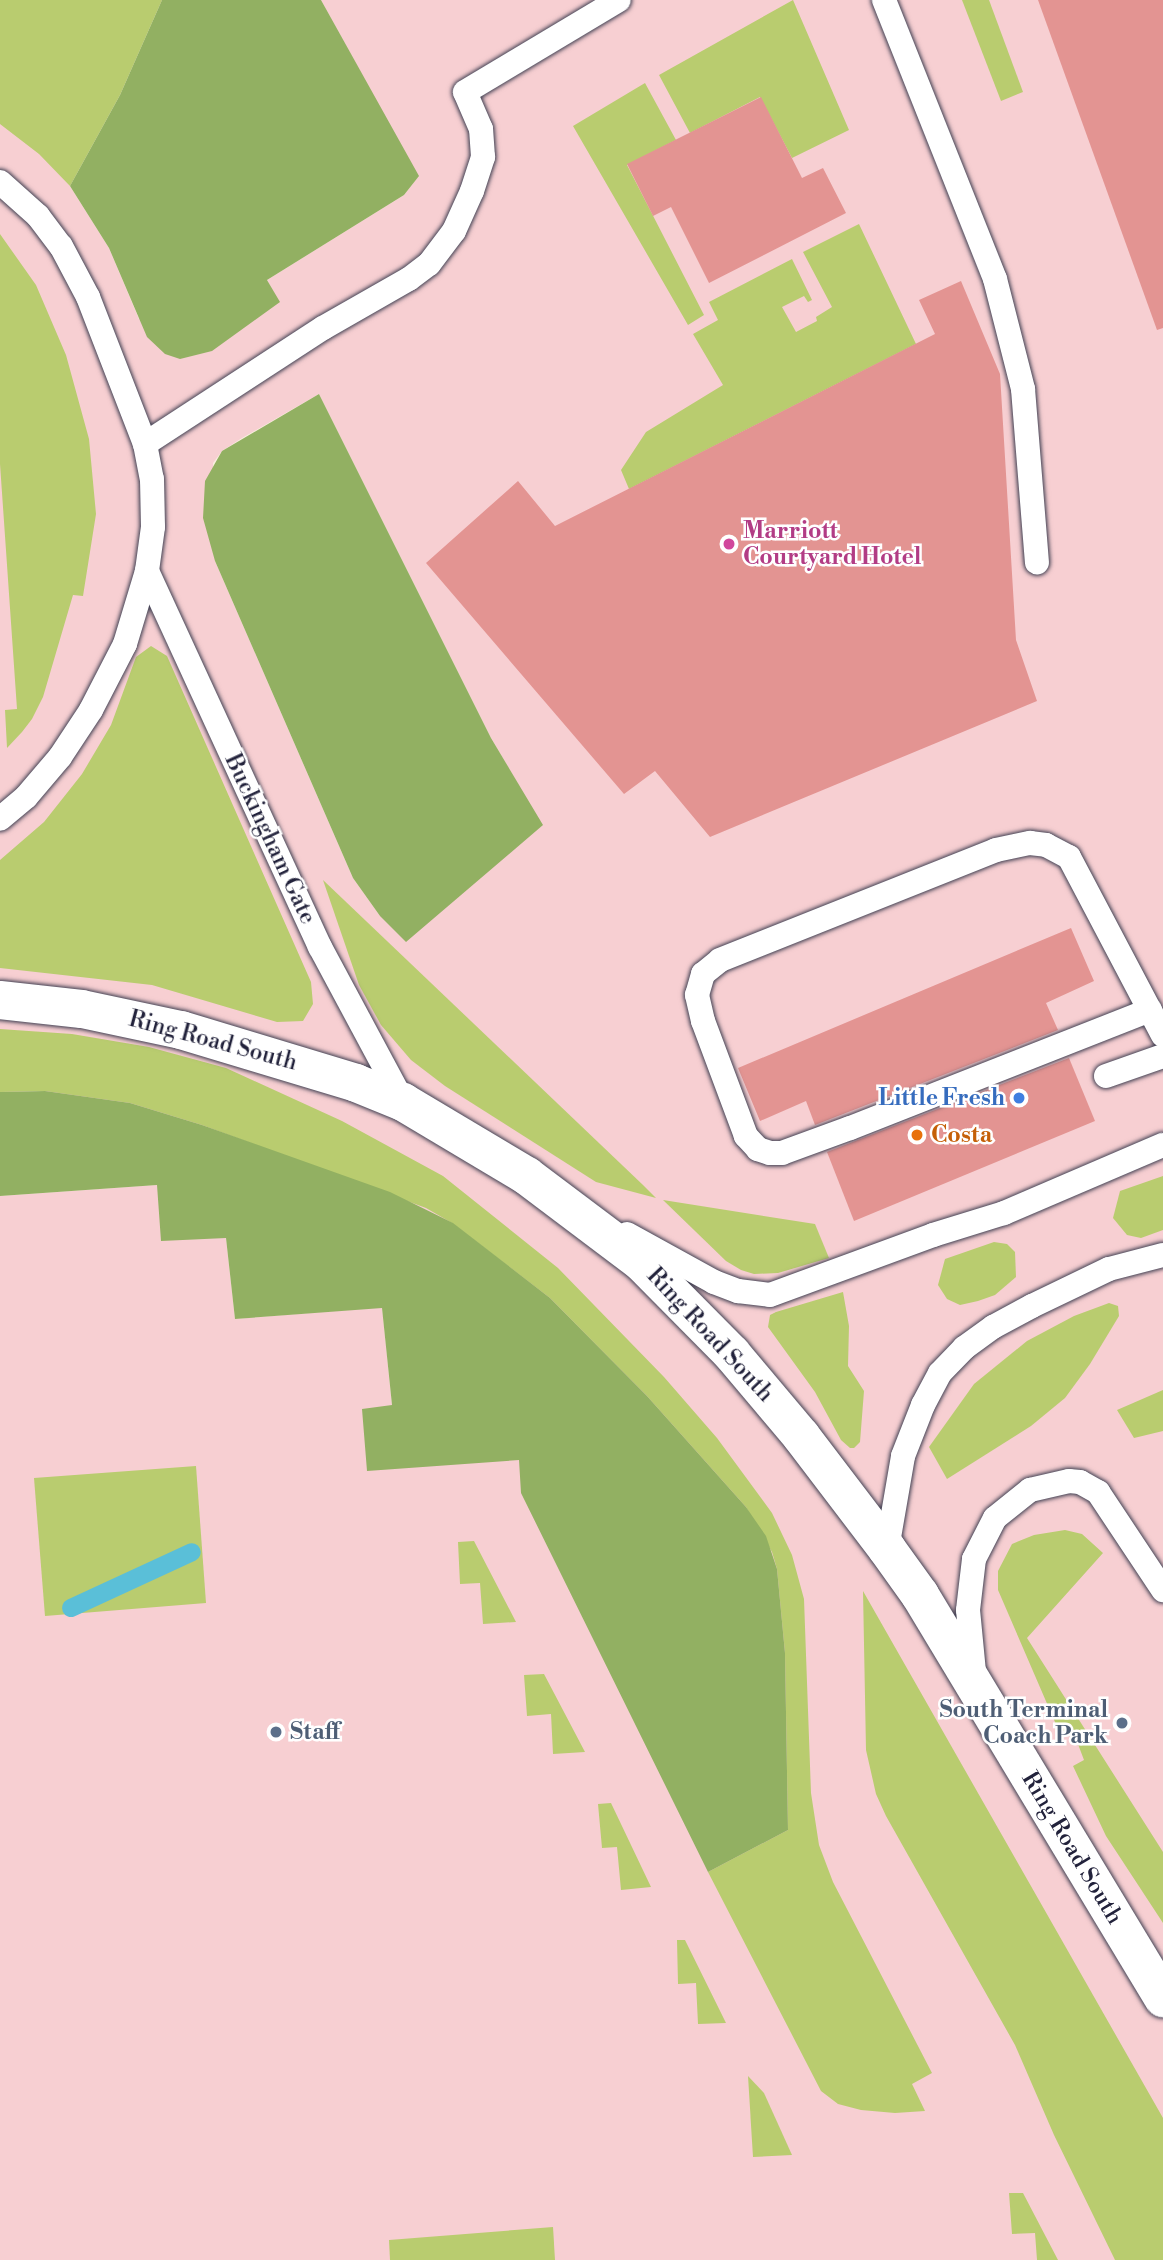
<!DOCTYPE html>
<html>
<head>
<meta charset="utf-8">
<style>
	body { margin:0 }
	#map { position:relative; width:1163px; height:2260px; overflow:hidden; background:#f8eede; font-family:"Libre Bodoni",serif }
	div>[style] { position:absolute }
	.built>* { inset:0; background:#f7cfd2 }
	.green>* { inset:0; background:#b9cc6f }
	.forest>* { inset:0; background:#92b062 }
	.stream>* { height:18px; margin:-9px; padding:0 9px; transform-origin:9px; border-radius:9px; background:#5abfd8 }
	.building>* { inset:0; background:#e39492 }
	.roads { filter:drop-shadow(0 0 2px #424153) drop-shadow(0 0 2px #424153) }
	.service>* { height:24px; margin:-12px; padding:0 12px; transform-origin:12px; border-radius:12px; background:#fff }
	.minor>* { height:38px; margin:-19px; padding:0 19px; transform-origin:19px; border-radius:19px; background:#fff }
	.dots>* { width:19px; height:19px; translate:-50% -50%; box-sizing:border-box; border:4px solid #fff; border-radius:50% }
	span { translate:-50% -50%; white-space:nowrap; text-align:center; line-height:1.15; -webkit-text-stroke:5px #fff; paint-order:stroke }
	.hotel-label { font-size:23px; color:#b23c85; font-weight:700 }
	.left { translate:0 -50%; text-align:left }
	.street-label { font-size:23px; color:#22223b }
	.shop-label { font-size:23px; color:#366cbe; font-weight:700 }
	.right { translate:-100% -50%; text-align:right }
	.food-label { font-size:23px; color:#c56008; font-weight:700 }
	.service-label { font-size:23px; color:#4e5e75; font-weight:700 }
</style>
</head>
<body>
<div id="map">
	<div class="built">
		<i style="clip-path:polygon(evenodd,0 0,162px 0,70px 186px,109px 248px,139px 319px,279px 302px,267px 280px,404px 195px,418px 177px,321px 0,1163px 0,1163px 2260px,0 2260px,0 1196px,157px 1185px,226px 1238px,235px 1319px,382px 1307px,392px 1405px,519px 1460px,772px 1552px,45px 1091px,0 1092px,0 0,319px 394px,491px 738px,542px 825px,380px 916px,353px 878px,215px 561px,213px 463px,222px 451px,242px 438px,319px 394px)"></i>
	</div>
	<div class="green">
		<i style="clip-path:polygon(0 0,162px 0,120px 95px,70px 186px,39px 154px,0 124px)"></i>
		<i style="clip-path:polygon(793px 0,849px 130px,792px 158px,760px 97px,690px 133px,659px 75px)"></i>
		<i style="clip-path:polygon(962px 0,989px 0,1023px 92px,1001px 101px)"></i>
		<i style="clip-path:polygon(645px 83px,676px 140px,627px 165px,704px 315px,688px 325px,573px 126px)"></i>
		<i style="clip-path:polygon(859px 224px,916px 344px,629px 489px,621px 470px,646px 432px,723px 385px,693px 334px,718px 320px,709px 302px,792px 259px,812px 300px,808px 302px,804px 296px,782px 307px,796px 332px,817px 321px,816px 317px,832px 307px,803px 252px)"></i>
		<i style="clip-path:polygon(0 234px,36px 285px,66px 355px,89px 439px,96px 514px,83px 596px,73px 595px,43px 697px,32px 719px,22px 732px,7px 748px,0 755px,7px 748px,5px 710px,17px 709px,0 464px)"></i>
		<i style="clip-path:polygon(151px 646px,167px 656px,311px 982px,313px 1004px,303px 1021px,277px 1022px,152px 985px,0 968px,0 860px,44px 822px,82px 774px,111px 725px,136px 657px)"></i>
		<i style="clip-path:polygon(323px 880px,643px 1185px,656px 1198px,596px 1182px,445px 1086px,411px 1060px,381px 1025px,359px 985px)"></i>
		<i style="clip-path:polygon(0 1029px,72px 1034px,149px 1047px,226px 1068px,342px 1121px,443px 1176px,558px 1268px,664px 1377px,717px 1438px,772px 1513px,792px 1555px,804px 1599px,811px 1793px,819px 1845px,833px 1882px,932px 2073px,912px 2084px,925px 2111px,895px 2113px,861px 2110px,838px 2104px,821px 2091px,708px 1872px,788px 1830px,785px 1653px,777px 1569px,772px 1552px,746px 1507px,647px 1396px,550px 1298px,452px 1223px,426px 1208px,202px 1125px,130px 1103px,45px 1091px,0 1092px)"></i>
		<i style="clip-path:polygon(1163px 1176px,1163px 1230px,1141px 1238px,1127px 1235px,1113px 1218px,1120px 1191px)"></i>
		<i style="clip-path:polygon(663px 1200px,815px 1224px,829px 1258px,778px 1273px,754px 1274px,741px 1270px,726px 1261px)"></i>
		<i style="clip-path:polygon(994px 1242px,1007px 1244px,1015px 1252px,1016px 1277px,995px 1295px,978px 1301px,960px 1305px,947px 1299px,938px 1285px,945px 1259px)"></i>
		<i style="clip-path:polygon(843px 1292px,849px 1326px,848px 1366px,864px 1391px,860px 1442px,854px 1448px,850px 1448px,841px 1440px,815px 1392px,768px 1327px,770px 1315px,776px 1312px)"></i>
		<i style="clip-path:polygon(1109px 1303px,1118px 1306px,1119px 1316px,1090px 1364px,1065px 1398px,1031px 1426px,947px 1479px,929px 1447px,974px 1384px,1027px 1341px,1074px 1316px)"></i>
		<i style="clip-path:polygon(1163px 1390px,1163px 1431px,1134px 1438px,1117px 1410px)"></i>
		<i style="clip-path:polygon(196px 1466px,206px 1603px,45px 1616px,34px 1478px)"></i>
		<i style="clip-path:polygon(1065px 1530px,1082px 1534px,1103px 1553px,1027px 1638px,1163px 1852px,1163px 1923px,1106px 1836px,1073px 1766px,1084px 1760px,1073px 1731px,1061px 1736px,998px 1590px,998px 1571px,1012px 1544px,1034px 1535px)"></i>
		<i style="clip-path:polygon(474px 1541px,516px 1622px,483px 1624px,480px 1583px,460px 1584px,458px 1542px)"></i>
		<i style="clip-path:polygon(863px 1591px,1163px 2118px,1163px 2260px,1115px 2260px,1054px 2135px,1015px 2045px,886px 1816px,876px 1794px,866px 1750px)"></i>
		<i style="clip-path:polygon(544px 1674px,585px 1752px,553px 1754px,551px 1714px,527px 1716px,524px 1675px)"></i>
		<i style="clip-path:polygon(611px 1803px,651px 1887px,621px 1890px,617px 1847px,602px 1848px,598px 1804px)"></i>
		<i style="clip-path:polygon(677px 1940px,685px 1940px,726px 2023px,698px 2024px,696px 1983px,678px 1984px)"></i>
		<i style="clip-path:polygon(748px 2076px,764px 2093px,792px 2155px,753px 2157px)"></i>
		<i style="clip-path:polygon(1009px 2193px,1023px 2193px,1058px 2260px,1037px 2260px,1035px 2233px,1012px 2234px)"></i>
		<i style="clip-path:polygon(553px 2227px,555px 2260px,390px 2260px,389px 2240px)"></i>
	</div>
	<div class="forest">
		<i style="clip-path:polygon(162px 0,321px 0,419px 176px,404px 195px,267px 280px,280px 302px,212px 351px,180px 359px,165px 354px,147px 337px,109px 248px,70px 186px,120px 95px)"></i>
		<i style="clip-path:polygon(319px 394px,491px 738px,543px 825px,406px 942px,380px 916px,353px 878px,215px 561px,203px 518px,205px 481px,222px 451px)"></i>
		<i style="clip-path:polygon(45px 1091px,130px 1103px,202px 1125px,390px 1192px,453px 1223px,550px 1298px,647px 1396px,746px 1507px,766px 1536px,777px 1569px,785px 1653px,788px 1830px,708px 1872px,521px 1493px,519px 1460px,367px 1471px,362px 1409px,392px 1405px,382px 1308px,235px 1319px,226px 1238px,161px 1241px,157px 1185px,0 1196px,0 1092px)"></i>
	</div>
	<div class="stream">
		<i style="left:71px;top:1608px;width:133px;rotate:-24.8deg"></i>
	</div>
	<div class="building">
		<i style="clip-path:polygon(1038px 0,1163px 0,1163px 328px,1157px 330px)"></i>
		<i style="clip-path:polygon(761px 97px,802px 178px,823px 168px,846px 213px,709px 283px,671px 207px,653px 216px,627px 164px)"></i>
		<i style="clip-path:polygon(961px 281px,1000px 374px,1016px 640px,1037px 701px,710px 837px,655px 771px,624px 794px,426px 563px,518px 481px,555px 526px,935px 334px,919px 300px)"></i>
		<i style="clip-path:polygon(1071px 928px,1094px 981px,1046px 1003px,1058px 1030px,815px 1125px,806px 1101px,760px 1121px,738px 1068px)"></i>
		<i style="clip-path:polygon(1069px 1058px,1095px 1121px,854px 1221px,827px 1152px)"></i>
	</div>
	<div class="roads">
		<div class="service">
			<i style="left:884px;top:0;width:300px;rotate:68.3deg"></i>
			<i style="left:995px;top:279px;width:114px;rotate:75.7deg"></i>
			<i style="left:1023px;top:389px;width:174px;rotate:85.4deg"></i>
			<i style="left:0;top:182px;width:51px;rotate:41.8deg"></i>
			<i style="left:38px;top:216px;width:38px;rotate:53deg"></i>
			<i style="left:61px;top:246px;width:58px;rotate:62.1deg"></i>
			<i style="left:88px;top:297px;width:158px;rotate:68.8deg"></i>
			<i style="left:145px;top:444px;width:36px;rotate:79deg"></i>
			<i style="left:152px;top:479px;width:48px;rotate:88.8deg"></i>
			<i style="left:153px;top:527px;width:44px;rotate:97.8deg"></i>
			<i style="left:147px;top:571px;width:76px;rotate:106.8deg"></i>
			<i style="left:125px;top:644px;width:74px;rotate:117.3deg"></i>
			<i style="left:91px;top:710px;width:56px;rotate:123.4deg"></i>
			<i style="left:60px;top:757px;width:52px;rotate:130.4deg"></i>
			<i style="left:26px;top:797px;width:34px;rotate:140deg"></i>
			<i style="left:145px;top:444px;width:212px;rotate:-33.1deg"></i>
			<i style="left:323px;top:328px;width:99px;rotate:-29.7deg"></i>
			<i style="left:409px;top:279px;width:25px;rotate:-37deg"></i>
			<i style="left:429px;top:264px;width:41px;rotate:-52.9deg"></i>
			<i style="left:454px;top:231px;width:44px;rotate:-65.8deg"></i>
			<i style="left:472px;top:191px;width:36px;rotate:-72deg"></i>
			<i style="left:483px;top:157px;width:28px;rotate:-94deg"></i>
			<i style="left:481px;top:129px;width:40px;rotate:-113.4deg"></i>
			<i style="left:465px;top:92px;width:179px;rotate:-30.9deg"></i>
			<i style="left:147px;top:571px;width:414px;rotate:65.3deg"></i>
			<i style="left:320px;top:947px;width:176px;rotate:61.8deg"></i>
			<i style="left:1150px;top:1010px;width:322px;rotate:158.5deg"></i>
			<i style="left:850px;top:1128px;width:72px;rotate:159.8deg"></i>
			<i style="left:782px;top:1153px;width:12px;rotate:180deg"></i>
			<i style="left:770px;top:1153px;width:13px;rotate:-162deg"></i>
			<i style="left:758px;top:1149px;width:18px;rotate:-133deg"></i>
			<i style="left:746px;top:1136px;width:123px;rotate:-110.5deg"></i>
			<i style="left:703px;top:1021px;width:27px;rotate:-103deg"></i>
			<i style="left:697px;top:995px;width:22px;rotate:-74deg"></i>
			<i style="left:703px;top:974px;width:22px;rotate:-39deg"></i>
			<i style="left:720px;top:960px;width:297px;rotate:-21.7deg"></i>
			<i style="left:996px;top:850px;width:35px;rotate:-12deg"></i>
			<i style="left:1030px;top:843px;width:16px;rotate:7deg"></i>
			<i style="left:1046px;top:845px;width:26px;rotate:28deg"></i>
			<i style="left:1069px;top:857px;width:201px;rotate:62.2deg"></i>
			<i style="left:1106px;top:1076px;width:60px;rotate:-19.3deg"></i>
			<i style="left:627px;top:1234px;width:99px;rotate:28.9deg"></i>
			<i style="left:714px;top:1282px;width:26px;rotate:21deg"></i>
			<i style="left:738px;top:1291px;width:32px;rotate:7deg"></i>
			<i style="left:770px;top:1295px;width:174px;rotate:-20.2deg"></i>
			<i style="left:933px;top:1235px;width:74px;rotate:-17.2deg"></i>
			<i style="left:1004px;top:1213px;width:173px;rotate:-23.2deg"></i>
			<i style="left:887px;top:1549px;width:94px;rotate:-80.2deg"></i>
			<i style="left:903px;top:1456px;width:55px;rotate:-68.6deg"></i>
			<i style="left:923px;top:1405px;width:36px;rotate:-62deg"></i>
			<i style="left:940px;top:1373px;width:35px;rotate:-46deg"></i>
			<i style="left:964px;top:1348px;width:36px;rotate:-36deg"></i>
			<i style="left:993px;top:1327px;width:44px;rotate:-28.3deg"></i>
			<i style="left:1032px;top:1306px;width:85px;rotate:-25.7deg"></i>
			<i style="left:1109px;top:1269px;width:56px;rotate:-14.5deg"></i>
			<i style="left:974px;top:1672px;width:62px;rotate:-95.5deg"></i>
			<i style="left:968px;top:1610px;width:51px;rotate:-83.3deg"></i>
			<i style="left:974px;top:1559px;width:46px;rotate:-62.9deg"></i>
			<i style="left:995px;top:1518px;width:45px;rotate:-38.7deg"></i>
			<i style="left:1030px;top:1490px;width:40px;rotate:-13deg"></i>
			<i style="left:1069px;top:1481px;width:11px;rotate:5deg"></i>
			<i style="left:1080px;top:1482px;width:21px;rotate:29deg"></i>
			<i style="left:1098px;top:1492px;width:118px;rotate:56.4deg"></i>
		</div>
		<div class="minor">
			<i style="left:0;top:1000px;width:82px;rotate:6.3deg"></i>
			<i style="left:82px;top:1009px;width:101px;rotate:12deg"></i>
			<i style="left:181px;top:1030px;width:183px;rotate:16.8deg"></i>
			<i style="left:356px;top:1083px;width:51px;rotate:22deg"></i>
			<i style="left:403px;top:1102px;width:144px;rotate:30.8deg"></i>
			<i style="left:527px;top:1176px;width:143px;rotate:37deg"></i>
			<i style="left:641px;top:1262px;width:129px;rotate:45.3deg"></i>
			<i style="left:732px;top:1354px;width:107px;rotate:49.9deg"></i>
			<i style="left:801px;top:1436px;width:142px;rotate:52.7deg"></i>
			<i style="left:887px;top:1549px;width:57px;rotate:54.3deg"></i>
			<i style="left:920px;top:1595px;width:471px;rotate:58.9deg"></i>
		</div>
	</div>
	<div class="dots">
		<i style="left:729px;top:544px;background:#d1479c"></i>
		<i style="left:1019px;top:1098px;background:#3f7fe0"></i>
		<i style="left:917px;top:1135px;background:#e8710a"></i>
		<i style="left:1122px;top:1723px;background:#5c6f8a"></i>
		<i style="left:276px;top:1732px;background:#5c6f8a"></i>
	</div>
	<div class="hotel-label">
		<span class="left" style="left:743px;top:544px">Marriott<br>Courtyard Hotel</span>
	</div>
	<div class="street-label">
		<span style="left:270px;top:839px;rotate:65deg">Buckingham Gate</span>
		<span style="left:213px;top:1041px;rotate:15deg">Ring Road South</span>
		<span style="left:710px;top:1335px;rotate:47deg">Ring Road South</span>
		<span style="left:1072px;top:1848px;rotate:59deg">Ring Road South</span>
	</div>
	<div class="shop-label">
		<span class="right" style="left:1005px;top:1098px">Little Fresh</span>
	</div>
	<div class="food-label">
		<span class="left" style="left:931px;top:1135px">Costa</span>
	</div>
	<div class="service-label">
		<span class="right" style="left:1108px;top:1723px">South Terminal<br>Coach Park</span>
		<span class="left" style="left:290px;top:1732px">Staff</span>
	</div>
</div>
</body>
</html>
